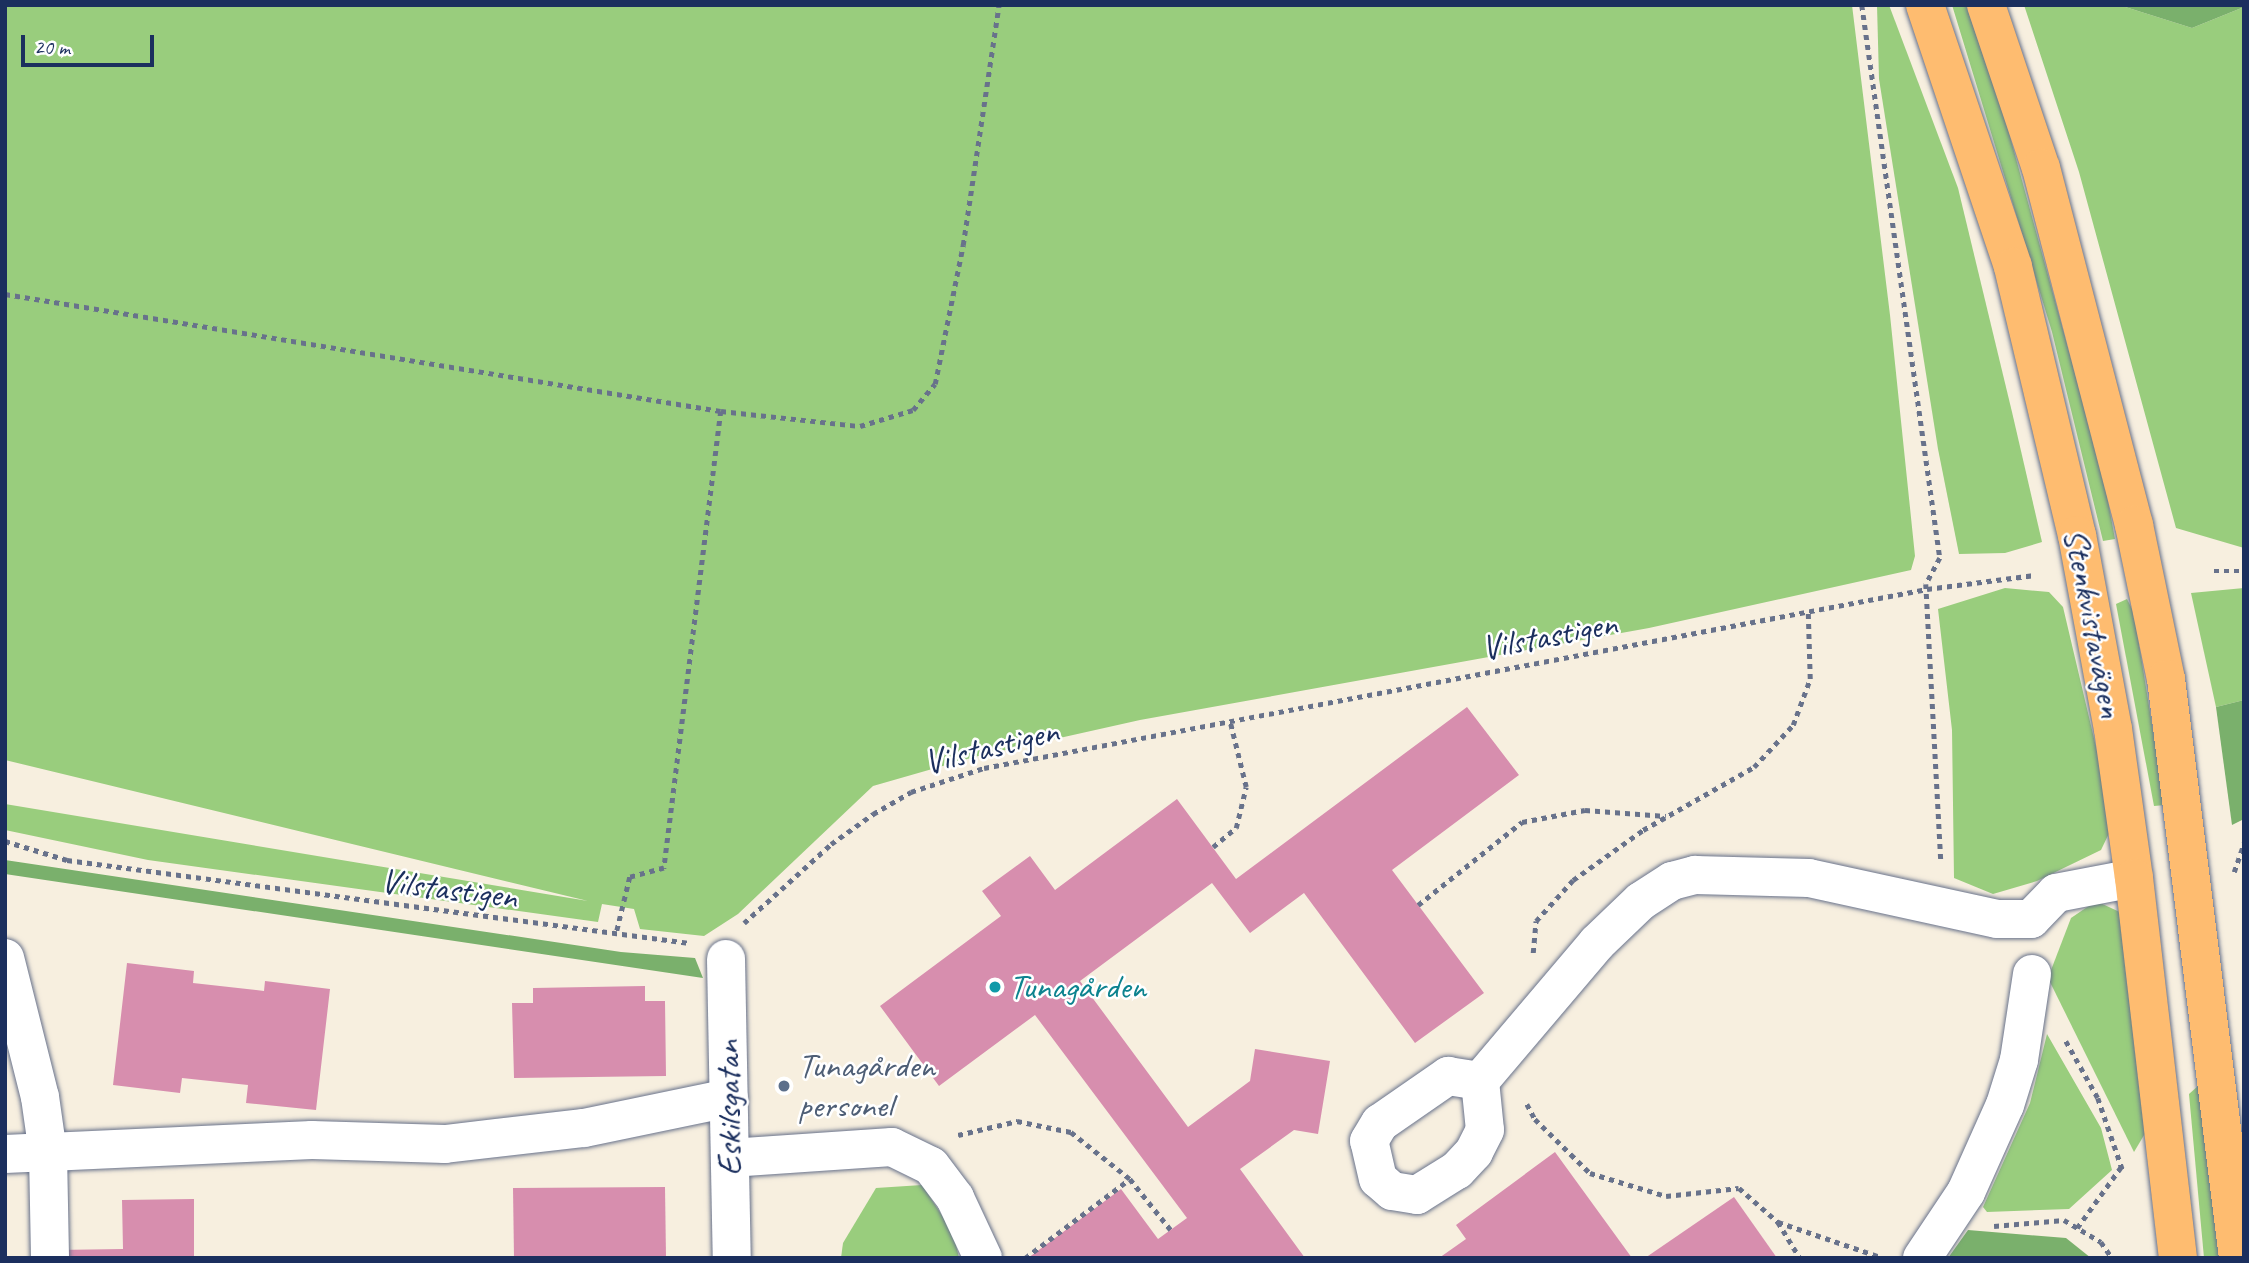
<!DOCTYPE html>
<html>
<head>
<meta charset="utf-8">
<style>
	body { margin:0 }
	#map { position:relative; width:2249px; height:1263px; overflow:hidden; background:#f7efdf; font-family:Caveat,sans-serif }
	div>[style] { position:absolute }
	.green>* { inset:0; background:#99cd7d }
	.forest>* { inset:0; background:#7ab06c }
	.building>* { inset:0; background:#d78eae }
	.path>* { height:4.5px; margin-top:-2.25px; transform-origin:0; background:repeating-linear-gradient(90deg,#68728b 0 5px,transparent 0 10px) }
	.roads { filter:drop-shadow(0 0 2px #68728b) drop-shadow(0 0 2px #68728b) }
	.minor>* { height:38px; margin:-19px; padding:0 19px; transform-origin:19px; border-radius:19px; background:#fff }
	.major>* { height:38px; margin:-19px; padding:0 19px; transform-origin:19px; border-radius:19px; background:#febc70 }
	.dots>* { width:19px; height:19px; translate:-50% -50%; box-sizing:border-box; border:4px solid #fff; border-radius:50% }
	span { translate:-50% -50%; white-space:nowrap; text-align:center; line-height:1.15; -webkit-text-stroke:5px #fff; paint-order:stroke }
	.street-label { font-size:35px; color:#1b2f5e }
	.culture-label { font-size:35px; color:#0d838f }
	.left { translate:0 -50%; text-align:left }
	.service-label { font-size:35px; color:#4e5e75 }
	.frame { position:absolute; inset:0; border:7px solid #1b2f5e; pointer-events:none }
	.scale { position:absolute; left:21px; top:35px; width:133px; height:32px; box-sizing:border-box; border:4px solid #1b2f5e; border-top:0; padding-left:9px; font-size:21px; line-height:24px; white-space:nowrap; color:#1b2f5e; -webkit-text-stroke:5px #fff; paint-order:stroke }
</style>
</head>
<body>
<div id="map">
	<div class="green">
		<i style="clip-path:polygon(5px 5px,1852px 5px,1890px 315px,1915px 556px,1911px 570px,1649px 628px,1140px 720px,974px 757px,873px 786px,738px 914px,704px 936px,640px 929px,634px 909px,602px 904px,598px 922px,148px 860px,5px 830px,5px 804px,588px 901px,5px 760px)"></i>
		<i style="clip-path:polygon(1877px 5px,1889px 5px,1958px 188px,2012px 412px,2042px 542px,2005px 553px,1959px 554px,1938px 449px,1879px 79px)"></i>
		<i style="clip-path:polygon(1952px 5px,1966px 5px,2006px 122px,2104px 479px,2115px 539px,2103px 541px,2052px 332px)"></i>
		<i style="clip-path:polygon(2024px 5px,2119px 5px,2192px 28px,2244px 7px,2244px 548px,2176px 528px,2079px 172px)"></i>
		<i style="clip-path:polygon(2005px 588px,2049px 592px,2063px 607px,2114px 823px,2101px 850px,2037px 881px,1993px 894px,1954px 878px,1952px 730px,1938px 609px)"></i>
		<i style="clip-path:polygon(2244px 588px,2244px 700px,2216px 707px,2191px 593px)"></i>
		<i style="clip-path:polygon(2127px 599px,2134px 613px,2165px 805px,2154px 806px,2116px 604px)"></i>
		<i style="clip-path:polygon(2096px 901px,2124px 914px,2153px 1120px,2134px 1152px,2048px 978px,2071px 918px)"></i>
		<i style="clip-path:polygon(2047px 1034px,2101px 1128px,2112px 1170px,2069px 1209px,1987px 1212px,1983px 1207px,2030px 1103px)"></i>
		<i style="clip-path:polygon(2198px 1086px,2219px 1258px,2204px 1258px,2189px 1094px)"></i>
		<i style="clip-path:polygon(922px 1185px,953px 1232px,959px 1258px,841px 1258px,843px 1243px,876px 1188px)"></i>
	</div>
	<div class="forest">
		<i style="clip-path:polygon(2119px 5px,2244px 5px,2244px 7px,2192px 28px)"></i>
		<i style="clip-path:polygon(2244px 700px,2244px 819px,2232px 825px,2216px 707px)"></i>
		<i style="clip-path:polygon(5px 860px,621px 952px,695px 958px,703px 978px,5px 874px)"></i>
		<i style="clip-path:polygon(1968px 1230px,2066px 1238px,2091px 1258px,1948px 1258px)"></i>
	</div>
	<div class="building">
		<i style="clip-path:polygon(1467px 707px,1519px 775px,1392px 870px,1484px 993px,1415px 1043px,1304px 893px,1250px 933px,1212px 883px,1080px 981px,1188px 1127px,1250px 1081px,1255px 1049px,1330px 1061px,1318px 1134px,1294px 1130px,1240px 1169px,1305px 1258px,1028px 1258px,1121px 1189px,1158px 1239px,1187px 1218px,1035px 1015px,939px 1086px,880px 1006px,1001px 916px,982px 891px,1030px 856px,1055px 890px,1177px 799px,1236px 879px)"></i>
		<i style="clip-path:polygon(127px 963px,194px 971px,193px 983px,264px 991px,265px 981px,330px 989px,316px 1110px,246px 1103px,248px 1085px,182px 1078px,180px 1093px,113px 1085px)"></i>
		<i style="clip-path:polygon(645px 986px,645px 1001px,665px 1001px,666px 1076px,514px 1078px,512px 1003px,533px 1003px,533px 988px)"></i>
		<i style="clip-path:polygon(1555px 1152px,1632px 1258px,1439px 1258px,1466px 1239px,1456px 1225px)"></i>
		<i style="clip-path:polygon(665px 1187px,666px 1258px,514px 1258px,513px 1188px)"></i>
		<i style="clip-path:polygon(1734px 1197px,1777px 1258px,1645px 1258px)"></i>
		<i style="clip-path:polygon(194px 1199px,194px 1258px,56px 1258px,56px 1250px,123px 1249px,122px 1200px)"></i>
	</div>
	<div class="path">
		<i style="left:1862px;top:5px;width:558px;rotate:81.97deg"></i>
		<i style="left:1940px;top:558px;width:30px;rotate:118deg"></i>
		<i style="left:1926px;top:584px;width:279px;rotate:86.9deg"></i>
		<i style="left:5px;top:294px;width:725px;rotate:9.28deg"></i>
		<i style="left:721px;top:411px;width:461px;rotate:97.1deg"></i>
		<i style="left:664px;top:868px;width:35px;rotate:165deg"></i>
		<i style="left:630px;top:877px;width:60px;rotate:103.6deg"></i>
		<i style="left:721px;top:411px;width:140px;rotate:6.2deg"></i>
		<i style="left:860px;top:426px;width:55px;rotate:-16.8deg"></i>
		<i style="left:913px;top:410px;width:34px;rotate:-50deg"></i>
		<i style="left:935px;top:384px;width:142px;rotate:-78.6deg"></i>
		<i style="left:963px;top:245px;width:243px;rotate:-81.5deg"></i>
		<i style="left:2214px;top:571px;width:30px"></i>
		<i style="left:5px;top:841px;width:65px;rotate:17deg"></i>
		<i style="left:67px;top:860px;width:628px;rotate:7.6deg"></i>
		<i style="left:1213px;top:847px;width:30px;rotate:-40deg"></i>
		<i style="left:1236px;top:828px;width:42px;rotate:-76.3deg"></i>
		<i style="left:1246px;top:787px;width:67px;rotate:-103.8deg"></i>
		<i style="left:2234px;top:872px;width:31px;rotate:-71deg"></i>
		<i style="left:1418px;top:905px;width:133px;rotate:-38.6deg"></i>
		<i style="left:1522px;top:822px;width:64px;rotate:-10.8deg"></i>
		<i style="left:1585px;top:810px;width:81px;rotate:4.2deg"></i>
		<i style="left:744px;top:923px;width:118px;rotate:-42.2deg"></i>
		<i style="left:831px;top:844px;width:52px;rotate:-35.5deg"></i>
		<i style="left:873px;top:814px;width:44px;rotate:-30.1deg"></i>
		<i style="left:911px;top:792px;width:77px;rotate:-18.2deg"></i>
		<i style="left:984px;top:768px;width:960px;rotate:-10.75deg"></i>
		<i style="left:1927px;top:589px;width:109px;rotate:-7.4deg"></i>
		<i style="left:1533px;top:953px;width:32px;rotate:-85deg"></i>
		<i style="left:1536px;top:921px;width:55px;rotate:-47.9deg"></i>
		<i style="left:1573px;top:880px;width:86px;rotate:-35.5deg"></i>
		<i style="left:1643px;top:830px;width:128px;rotate:-29.6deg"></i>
		<i style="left:1754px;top:767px;width:57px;rotate:-47.1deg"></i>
		<i style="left:1793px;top:725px;width:49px;rotate:-69.7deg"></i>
		<i style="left:1810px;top:679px;width:67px;rotate:-91.7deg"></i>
		<i style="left:2066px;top:1041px;width:65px;rotate:60.7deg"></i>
		<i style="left:2098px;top:1098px;width:77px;rotate:71.1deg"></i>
		<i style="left:1527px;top:1104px;width:17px;rotate:62deg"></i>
		<i style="left:1535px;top:1119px;width:77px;rotate:44.5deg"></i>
		<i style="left:1590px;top:1173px;width:79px;rotate:16.8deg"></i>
		<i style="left:1666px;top:1196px;width:73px;rotate:-6.3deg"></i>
		<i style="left:1739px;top:1188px;width:52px;rotate:41.1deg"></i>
		<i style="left:1778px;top:1222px;width:108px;rotate:18.9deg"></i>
		<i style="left:958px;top:1135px;width:61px;rotate:-13.3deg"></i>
		<i style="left:1017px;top:1121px;width:55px;rotate:11.5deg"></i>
		<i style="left:1071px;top:1132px;width:75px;rotate:38.5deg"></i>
		<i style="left:1778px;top:1222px;width:42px;rotate:58.6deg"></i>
		<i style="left:1994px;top:1226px;width:70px;rotate:-4.9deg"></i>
		<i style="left:2064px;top:1220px;width:43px;rotate:30.7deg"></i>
		<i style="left:2101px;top:1242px;width:19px;rotate:55deg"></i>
		<i style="left:2077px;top:1228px;width:75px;rotate:-54.2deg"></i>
		<i style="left:1025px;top:1258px;width:131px;rotate:-37deg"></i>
		<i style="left:1130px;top:1179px;width:65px;rotate:51.2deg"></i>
	</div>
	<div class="roads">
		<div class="minor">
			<i style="left:5px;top:958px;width:143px;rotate:75.9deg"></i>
			<i style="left:40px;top:1097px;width:57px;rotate:81.9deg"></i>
			<i style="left:48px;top:1153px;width:105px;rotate:88.9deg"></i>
			<i style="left:726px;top:959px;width:299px;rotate:88.9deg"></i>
			<i style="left:1480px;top:1081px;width:49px;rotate:84.2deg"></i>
			<i style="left:1485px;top:1130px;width:25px;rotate:117deg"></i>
			<i style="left:1474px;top:1152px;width:25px;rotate:133deg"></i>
			<i style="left:1457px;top:1170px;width:47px;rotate:148deg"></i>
			<i style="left:1417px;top:1195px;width:25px;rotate:-171deg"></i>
			<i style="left:1392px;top:1191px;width:18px;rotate:-139deg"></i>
			<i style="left:1378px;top:1179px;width:39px;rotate:-103deg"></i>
			<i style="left:1369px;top:1141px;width:21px;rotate:-59deg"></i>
			<i style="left:1380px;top:1123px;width:83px;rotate:-34.7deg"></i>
			<i style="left:1448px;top:1076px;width:32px;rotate:9deg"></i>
			<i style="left:1480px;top:1081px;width:181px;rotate:-49.7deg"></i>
			<i style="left:1597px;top:943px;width:61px;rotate:-43.7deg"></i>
			<i style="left:1641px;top:901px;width:37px;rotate:-33deg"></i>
			<i style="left:1672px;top:881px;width:24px;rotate:-15deg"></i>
			<i style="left:1695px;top:875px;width:114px;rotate:1.5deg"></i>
			<i style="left:1809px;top:878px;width:192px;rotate:12.3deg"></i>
			<i style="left:1997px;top:919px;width:34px"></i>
			<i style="left:2031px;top:919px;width:36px;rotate:-46deg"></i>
			<i style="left:2056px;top:893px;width:79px;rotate:-10.9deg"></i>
			<i style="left:5px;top:1154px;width:307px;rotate:-2.6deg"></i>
			<i style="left:312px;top:1140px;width:133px;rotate:1.7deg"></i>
			<i style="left:445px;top:1144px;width:140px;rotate:-6.6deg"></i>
			<i style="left:584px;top:1128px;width:148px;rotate:-11.7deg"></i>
			<i style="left:730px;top:1158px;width:162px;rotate:-3.9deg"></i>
			<i style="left:892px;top:1147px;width:43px;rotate:26deg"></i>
			<i style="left:931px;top:1166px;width:40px;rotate:53deg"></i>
			<i style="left:955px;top:1198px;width:66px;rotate:65deg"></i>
			<i style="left:1922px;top:1258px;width:79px;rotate:-56.3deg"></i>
			<i style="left:1966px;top:1192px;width:95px;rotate:-65.9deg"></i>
			<i style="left:2005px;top:1105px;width:47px;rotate:-72.7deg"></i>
			<i style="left:2019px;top:1060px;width:87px;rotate:-81.4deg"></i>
		</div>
		<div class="major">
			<i style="left:1925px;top:5px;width:276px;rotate:71.4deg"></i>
			<i style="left:2013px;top:267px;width:276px;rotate:76.6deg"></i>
			<i style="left:2077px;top:535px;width:197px;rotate:79.5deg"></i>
			<i style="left:2113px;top:729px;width:150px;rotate:82deg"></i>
			<i style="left:2134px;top:878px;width:383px;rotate:83.4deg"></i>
			<i style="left:1986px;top:5px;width:172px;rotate:71.4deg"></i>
			<i style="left:2041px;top:168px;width:369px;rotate:75.4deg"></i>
			<i style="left:2134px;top:525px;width:157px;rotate:78.3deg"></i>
			<i style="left:2166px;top:679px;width:583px;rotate:82.91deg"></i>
		</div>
	</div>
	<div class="dots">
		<i style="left:995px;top:987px;background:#0f9aa8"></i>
		<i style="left:784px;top:1086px;background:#5c6f8a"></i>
	</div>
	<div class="street-label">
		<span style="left:2093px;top:623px;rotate:79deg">Stenkvistavägen</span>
		<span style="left:1549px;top:636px;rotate:-11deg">Vilstastigen</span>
		<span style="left:991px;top:747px;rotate:-14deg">Vilstastigen</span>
		<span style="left:449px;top:889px;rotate:7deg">Vilstastigen</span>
		<span style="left:729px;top:1108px;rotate:-91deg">Eskilsgatan</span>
	</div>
	<div class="culture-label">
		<span class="left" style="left:1009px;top:987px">Tunagården</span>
	</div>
	<div class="service-label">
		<span class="left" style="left:798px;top:1086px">Tunagården<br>personel</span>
	</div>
	<div class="frame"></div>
	<div class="scale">20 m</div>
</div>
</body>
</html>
